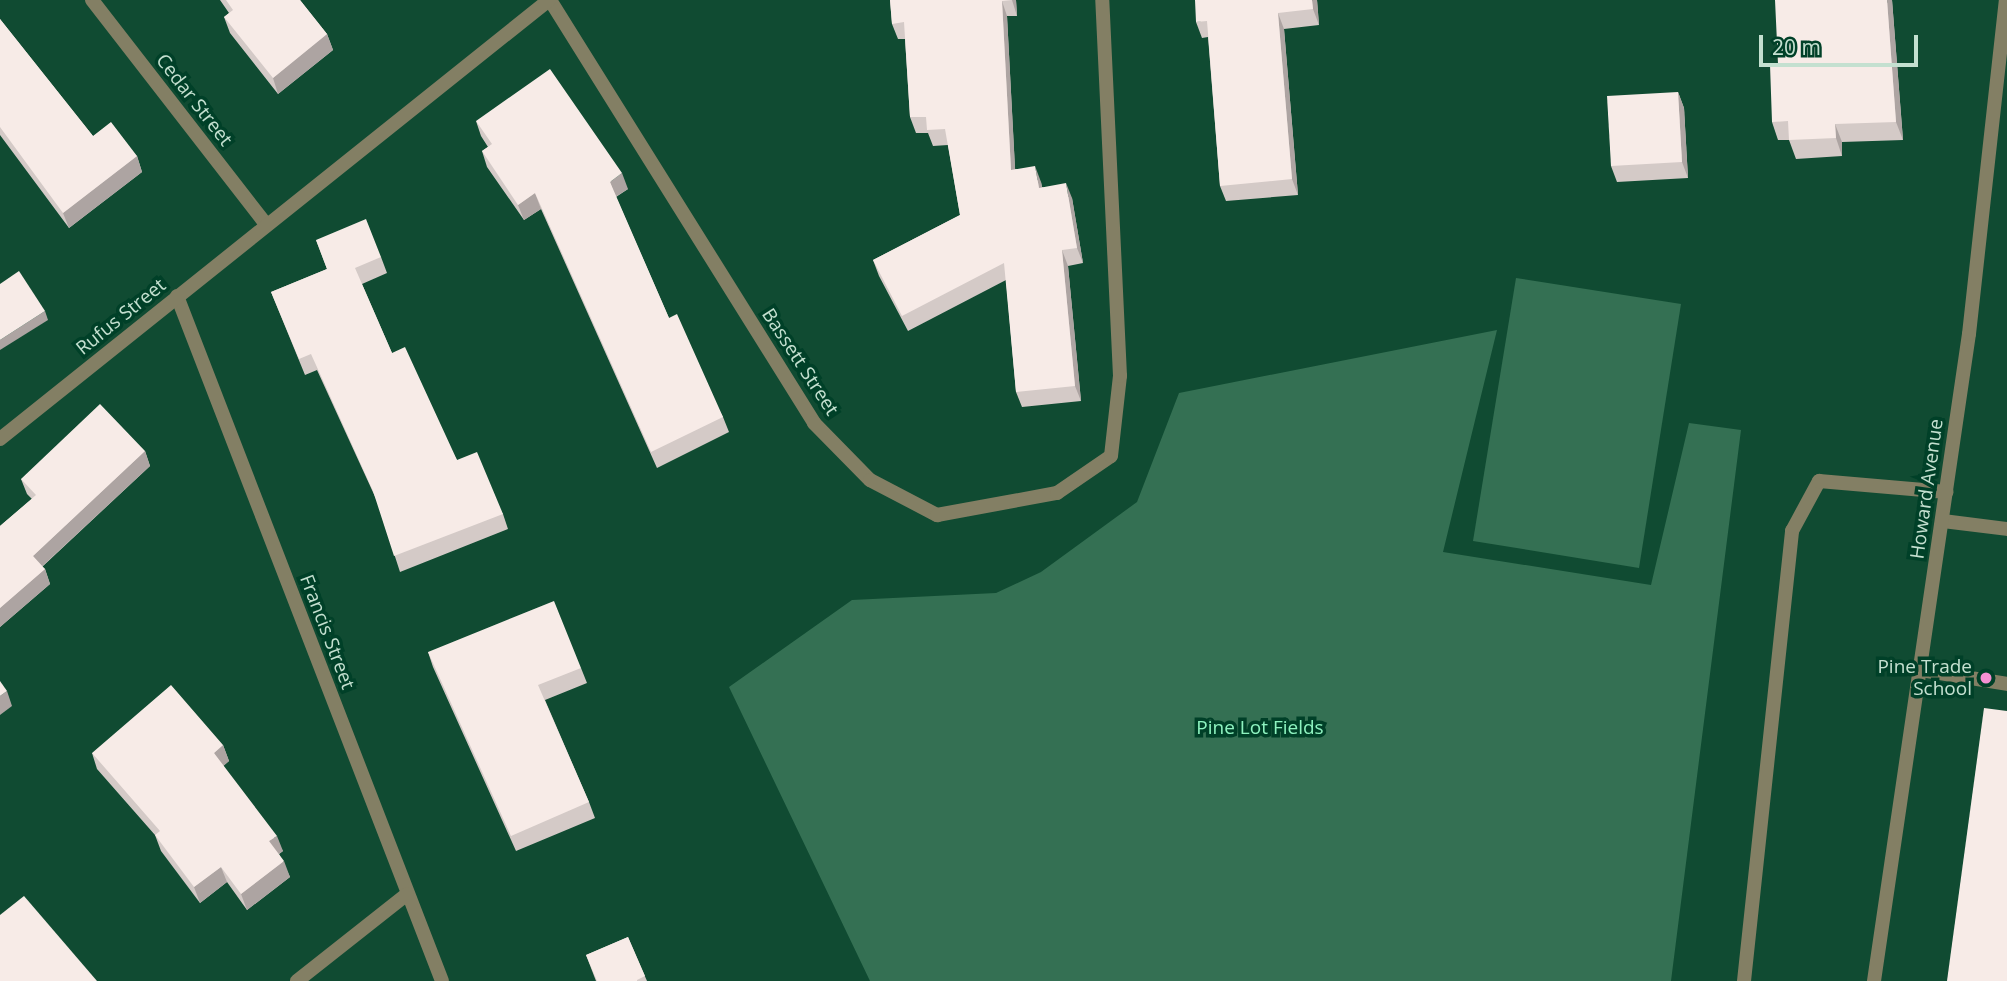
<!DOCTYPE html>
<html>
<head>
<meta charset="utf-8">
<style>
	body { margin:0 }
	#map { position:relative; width:2007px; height:981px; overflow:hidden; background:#104b32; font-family:"Open Sans",sans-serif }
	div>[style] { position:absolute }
	.green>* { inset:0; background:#347053 }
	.service>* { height:14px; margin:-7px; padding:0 7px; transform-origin:7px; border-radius:7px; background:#837f64 }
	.minor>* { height:14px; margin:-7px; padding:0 7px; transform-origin:7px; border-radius:7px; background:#837f64 }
	.wall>* { inset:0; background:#d4cac7 }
	.shaded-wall>* { inset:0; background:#ada4a2 }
	.building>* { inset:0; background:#f7ebe7 }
	.dots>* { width:19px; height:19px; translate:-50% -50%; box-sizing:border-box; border:4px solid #004028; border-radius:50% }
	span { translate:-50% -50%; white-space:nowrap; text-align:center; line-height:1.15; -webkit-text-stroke:7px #004028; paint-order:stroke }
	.street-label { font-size:19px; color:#c4e0d0 }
	.poi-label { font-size:19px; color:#c4e0d0 }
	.right { translate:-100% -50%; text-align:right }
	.park-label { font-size:19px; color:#8ef3c0 }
	.scale { position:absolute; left:1759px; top:35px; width:159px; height:32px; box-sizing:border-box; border:4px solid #c4e0d0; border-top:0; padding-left:9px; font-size:21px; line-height:24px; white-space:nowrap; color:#c4e0d0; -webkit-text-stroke:5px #004028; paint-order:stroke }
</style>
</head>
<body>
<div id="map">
	<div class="green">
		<i style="clip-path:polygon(1516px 278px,1681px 304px,1639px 568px,1473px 541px)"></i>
		<i style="clip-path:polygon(1497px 330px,1443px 552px,1651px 585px,1689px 423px,1741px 430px,1671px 981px,870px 981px,729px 687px,852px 600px,996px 593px,1041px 572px,1137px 502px,1179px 393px)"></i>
	</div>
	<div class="service">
		<i style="left:1943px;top:521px;width:64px;rotate:7.1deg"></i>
		<i style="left:1921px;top:670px;width:87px;rotate:9.2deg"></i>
		<i style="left:1744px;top:981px;width:453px;rotate:-83.9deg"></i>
		<i style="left:1792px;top:531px;width:57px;rotate:-61.6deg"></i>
		<i style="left:1819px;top:481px;width:128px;rotate:4.9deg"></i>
	</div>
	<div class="minor">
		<i style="left:92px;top:0;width:284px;rotate:52.2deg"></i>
		<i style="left:550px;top:0;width:499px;rotate:58deg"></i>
		<i style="left:814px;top:423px;width:80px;rotate:45.5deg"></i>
		<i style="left:870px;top:480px;width:76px;rotate:27.6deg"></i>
		<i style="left:937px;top:515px;width:122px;rotate:-10.4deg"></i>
		<i style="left:1057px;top:493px;width:65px;rotate:-34.4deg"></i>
		<i style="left:1111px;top:456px;width:81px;rotate:-83.6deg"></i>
		<i style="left:1120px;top:376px;width:376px;rotate:-92.7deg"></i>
		<i style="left:177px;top:296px;width:734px;rotate:68.85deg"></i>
		<i style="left:0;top:439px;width:703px;rotate:-38.65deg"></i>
		<i style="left:297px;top:981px;width:140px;rotate:-38.3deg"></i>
		<i style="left:1874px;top:981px;width:654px;rotate:-81.65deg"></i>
		<i style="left:1969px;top:334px;width:336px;rotate:-83.7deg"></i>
	</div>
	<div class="wall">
		<i style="clip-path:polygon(220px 0,300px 0,327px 34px,333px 50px,278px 94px,230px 33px,224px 17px,229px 13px)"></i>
		<i style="clip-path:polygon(890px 0,1016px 0,1017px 16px,1007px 16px,1015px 169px,1041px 182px,1042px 187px,1072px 198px,1083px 263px,1068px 266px,1081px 401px,1022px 407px,1016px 392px,1006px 280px,908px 331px,879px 276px,873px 260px,960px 215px,948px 145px,933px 146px,928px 133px,916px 133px,910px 117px,905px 39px,898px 39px,892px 24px)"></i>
		<i style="clip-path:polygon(1317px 0,1319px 25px,1284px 29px,1298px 195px,1226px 201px,1220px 186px,1208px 37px,1202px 38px,1196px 22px)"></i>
		<i style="clip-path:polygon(1892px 0,1903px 140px,1842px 142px,1842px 156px,1796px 159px,1789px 140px,1778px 140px,1772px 122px,1778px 64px)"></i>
		<i style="clip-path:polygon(0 19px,93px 136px,137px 156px,142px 172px,69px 228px,0 135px)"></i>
		<i style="clip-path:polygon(1678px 92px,1684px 108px,1688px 178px,1617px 182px,1611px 166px)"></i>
		<i style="clip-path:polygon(476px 121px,628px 189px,616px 197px,669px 318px,723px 417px,729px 432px,657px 468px,541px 209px,524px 220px,487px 167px,482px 151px,488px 147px,481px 136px)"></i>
		<i style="clip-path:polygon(316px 240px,381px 257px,387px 273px,362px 284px,392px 353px,457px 460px,503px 514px,508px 529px,400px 572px,377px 501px,317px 370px,305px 375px,271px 292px,327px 269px)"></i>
		<i style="clip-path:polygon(145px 451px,150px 466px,42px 567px,45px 569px,50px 584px,0 627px,0 526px,32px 499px,27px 494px,21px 479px)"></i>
		<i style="clip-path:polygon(428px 652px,581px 668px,587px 683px,545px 700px,589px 802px,595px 818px,516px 851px,433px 667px)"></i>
		<i style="clip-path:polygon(223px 745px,229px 761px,223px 766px,283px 851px,279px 854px,290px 877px,247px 910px,227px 882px,200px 903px,161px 851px,155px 835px,97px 769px,92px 753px)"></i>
		<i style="clip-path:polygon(628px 937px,647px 981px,596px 981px,586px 955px)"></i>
	</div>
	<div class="shaded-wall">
		<i style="clip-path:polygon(1012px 0,1016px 0,1017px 16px)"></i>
		<i style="clip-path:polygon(1312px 0,1317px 0,1319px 25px,1313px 9px)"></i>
		<i style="clip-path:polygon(1887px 0,1892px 0,1903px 140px,1896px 122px)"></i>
		<i style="clip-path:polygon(1002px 1px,1007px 16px,1016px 186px,1011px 170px)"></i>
		<i style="clip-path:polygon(1278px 13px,1284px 29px,1298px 195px,1292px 179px)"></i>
		<i style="clip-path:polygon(327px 34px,333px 50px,278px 94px,273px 78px)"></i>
		<i style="clip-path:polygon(1678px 92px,1684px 108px,1688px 178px,1682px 162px)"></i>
		<i style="clip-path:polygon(1835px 124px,1842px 142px,1842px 156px,1836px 138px)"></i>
		<i style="clip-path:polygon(137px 156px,142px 172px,69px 228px,63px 213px)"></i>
		<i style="clip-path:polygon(1035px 166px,1041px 182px,1045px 203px,1039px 188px)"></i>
		<i style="clip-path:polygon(622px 173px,628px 189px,615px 197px,610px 182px)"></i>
		<i style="clip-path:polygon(1066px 183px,1072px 198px,1083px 263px,1077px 248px)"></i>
		<i style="clip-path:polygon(535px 193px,541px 209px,524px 220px,518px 205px)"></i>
		<i style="clip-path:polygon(1062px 250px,1068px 266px,1081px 401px,1075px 386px)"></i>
		<i style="clip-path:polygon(45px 311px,48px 320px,0 350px,0 340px)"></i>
		<i style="clip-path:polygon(145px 451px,150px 466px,38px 570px,33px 556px)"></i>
		<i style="clip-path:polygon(45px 569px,50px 584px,0 627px,0 608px)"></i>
		<i style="clip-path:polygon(7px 691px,12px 706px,0 715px,0 696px)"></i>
		<i style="clip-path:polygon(223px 745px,229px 761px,220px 769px,214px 753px)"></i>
		<i style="clip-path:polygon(277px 836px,283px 851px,275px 857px,269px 841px)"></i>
		<i style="clip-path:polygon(284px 861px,290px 877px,247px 910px,241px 894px)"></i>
		<i style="clip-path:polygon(221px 867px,227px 882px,200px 903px,194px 887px)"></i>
	</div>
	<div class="building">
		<i style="clip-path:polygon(226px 0,300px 0,327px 34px,273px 78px,224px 17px,233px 10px)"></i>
		<i style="clip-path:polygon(890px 0,1012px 0,1002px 1px,1011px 170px,1035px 166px,1039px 188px,1066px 183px,1077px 248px,1062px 250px,1075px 386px,1016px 392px,1004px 263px,902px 316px,873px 260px,960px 215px,945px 129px,927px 130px,926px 117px,910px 117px,904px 22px,892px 24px)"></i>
		<i style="clip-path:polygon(1195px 0,1312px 0,1313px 9px,1278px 13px,1292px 179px,1220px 186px,1207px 21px,1196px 22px)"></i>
		<i style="clip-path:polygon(1775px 0,1887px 0,1896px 122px,1835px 124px,1836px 138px,1789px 140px,1788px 121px,1772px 122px,1770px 65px,1778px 64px)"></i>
		<i style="clip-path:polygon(0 19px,93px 136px,111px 122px,137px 156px,63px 213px,0 127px)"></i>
		<i style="clip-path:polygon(550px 69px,622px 173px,610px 182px,669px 318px,677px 314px,723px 417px,651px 452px,535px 193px,518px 205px,482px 151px,492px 144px,476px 121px)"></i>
		<i style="clip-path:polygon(1678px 92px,1682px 162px,1611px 166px,1607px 96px)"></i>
		<i style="clip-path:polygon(366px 219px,381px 257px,355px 268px,392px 353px,405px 347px,457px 460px,477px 452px,503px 514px,394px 556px,373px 491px,311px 354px,299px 359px,271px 292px,327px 269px,316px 240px)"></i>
		<i style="clip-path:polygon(19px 271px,45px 311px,0 340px,0 284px)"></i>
		<i style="clip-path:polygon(100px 404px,145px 451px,33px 556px,45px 569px,0 608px,0 526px,36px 495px,21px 479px)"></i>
		<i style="clip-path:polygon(554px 601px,581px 668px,538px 685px,589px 802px,511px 836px,428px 652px)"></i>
		<i style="clip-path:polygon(0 681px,7px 691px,0 696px)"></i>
		<i style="clip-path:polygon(171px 685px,223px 745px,214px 753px,277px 836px,269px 841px,284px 861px,241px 894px,221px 867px,194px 887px,155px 835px,160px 831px,92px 753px)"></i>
		<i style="clip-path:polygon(1984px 708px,2007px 711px,2007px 981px,1947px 981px)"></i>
		<i style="clip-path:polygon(24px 896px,97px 981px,0 981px,0 915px)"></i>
		<i style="clip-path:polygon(628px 937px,645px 976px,637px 980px,637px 981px,597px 981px,586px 955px)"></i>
	</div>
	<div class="dots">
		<i style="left:1986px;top:678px;background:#f491d3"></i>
	</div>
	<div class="street-label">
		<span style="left:194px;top:100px;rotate:52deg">Cedar Street</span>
		<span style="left:121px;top:317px;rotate:-39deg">Rufus Street</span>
		<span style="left:800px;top:362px;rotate:57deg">Bassett Street</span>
		<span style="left:1927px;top:489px;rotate:-82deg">Howard Avenue</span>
		<span style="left:327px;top:632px;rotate:69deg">Francis Street</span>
	</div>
	<div class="poi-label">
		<span class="right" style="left:1972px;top:678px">Pine Trade<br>School</span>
	</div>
	<div class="park-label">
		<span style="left:1260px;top:728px">Pine Lot Fields</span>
	</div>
	<div class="scale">20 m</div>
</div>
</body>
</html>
